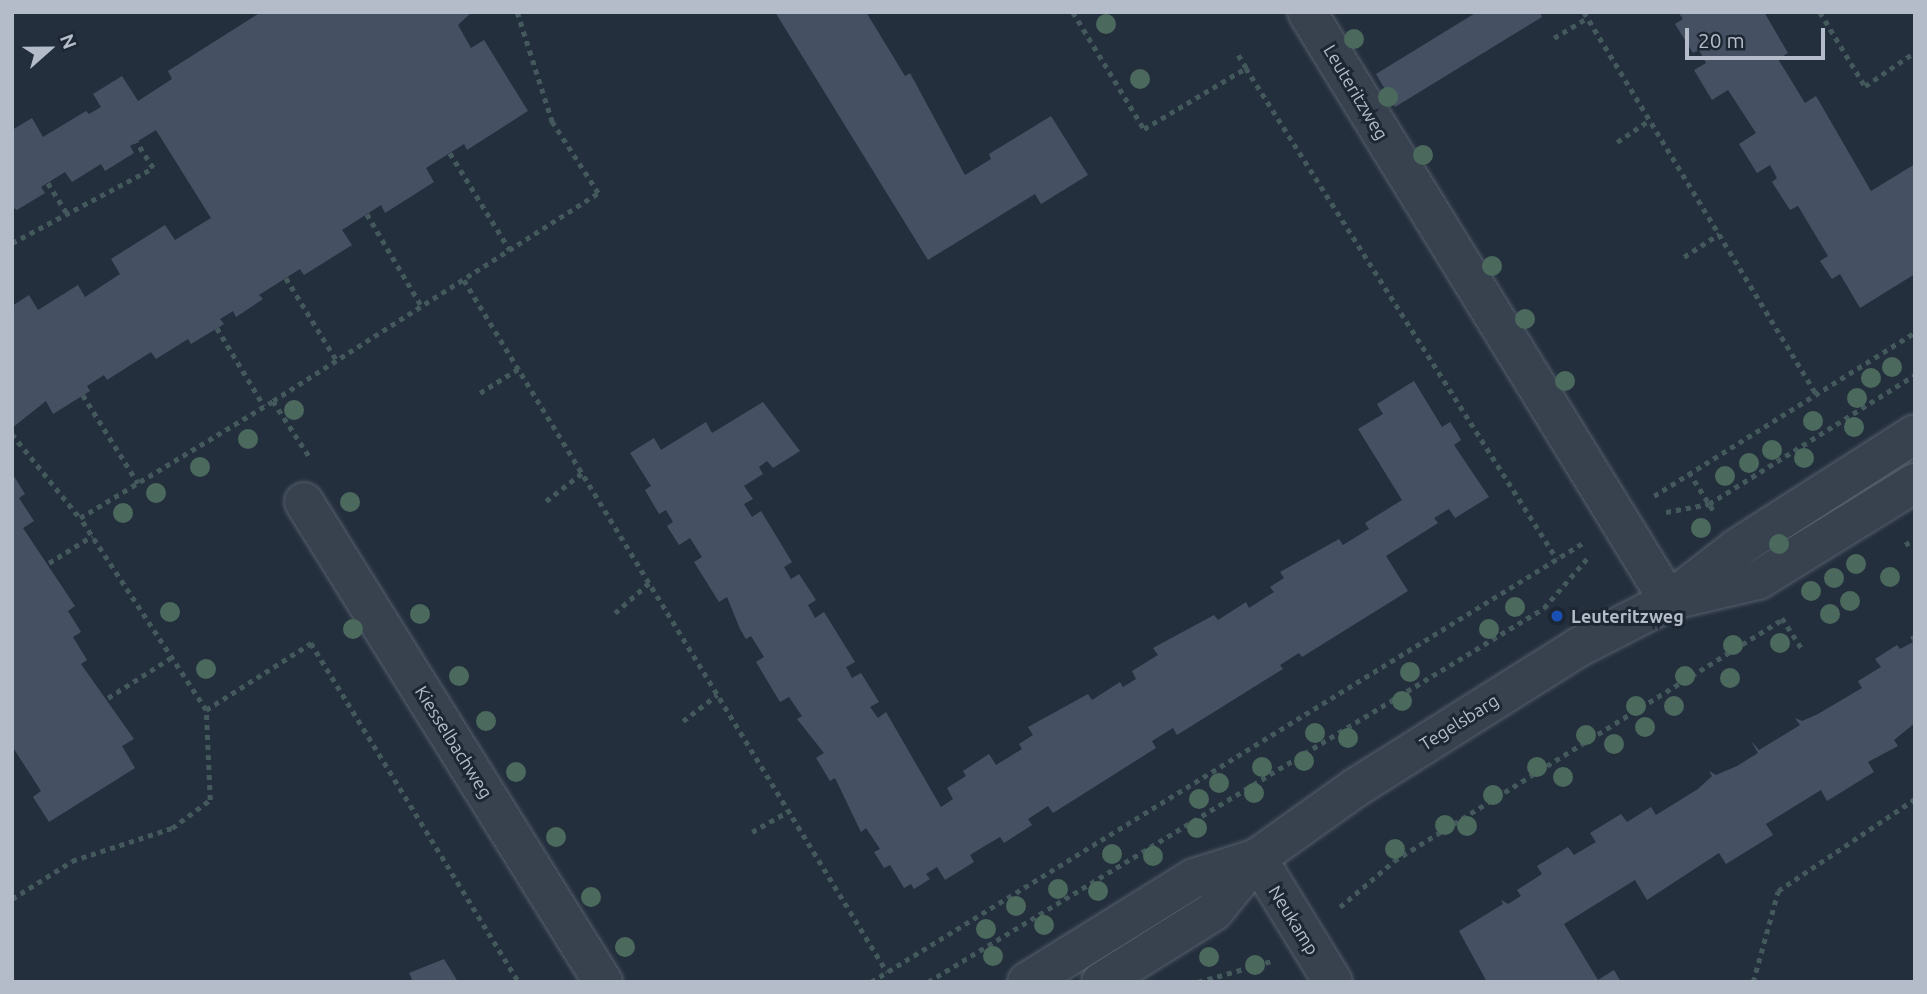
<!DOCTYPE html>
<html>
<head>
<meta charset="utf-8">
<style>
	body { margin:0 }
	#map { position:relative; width:1927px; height:994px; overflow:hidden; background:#242f3e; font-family:Ubuntu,sans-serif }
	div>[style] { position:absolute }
	.building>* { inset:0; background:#455162 }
	.path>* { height:4.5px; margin-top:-2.25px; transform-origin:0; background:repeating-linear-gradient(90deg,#44595c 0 5px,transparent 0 10px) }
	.roads { filter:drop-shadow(0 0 2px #565f6c) drop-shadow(0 0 2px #565f6c) }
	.minor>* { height:38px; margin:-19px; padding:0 19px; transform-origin:19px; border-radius:19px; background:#38414e }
	.trees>* { width:20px; height:20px; margin:-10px; border-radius:50%; background:#4b6a5d }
	.dots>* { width:19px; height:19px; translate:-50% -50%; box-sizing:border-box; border:4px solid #1d2633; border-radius:50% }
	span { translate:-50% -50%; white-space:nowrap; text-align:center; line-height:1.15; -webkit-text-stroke:6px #1d2633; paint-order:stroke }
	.street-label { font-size:18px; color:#b4bcc9 }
	.poi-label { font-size:18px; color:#b4bcc9; font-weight:700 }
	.left { translate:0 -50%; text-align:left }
	.frame { position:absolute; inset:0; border:14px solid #b4bcc9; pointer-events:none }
	.north { position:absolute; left:14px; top:14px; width:70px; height:70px; -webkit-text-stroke:5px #1d2633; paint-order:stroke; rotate:69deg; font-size:19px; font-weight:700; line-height:28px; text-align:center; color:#b4bcc9 }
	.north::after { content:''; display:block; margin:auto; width:24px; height:32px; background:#b4bcc9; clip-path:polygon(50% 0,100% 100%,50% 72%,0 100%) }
	.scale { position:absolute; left:1685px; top:28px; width:140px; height:32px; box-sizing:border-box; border:4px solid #b4bcc9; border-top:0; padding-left:9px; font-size:21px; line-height:24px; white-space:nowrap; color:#b4bcc9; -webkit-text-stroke:5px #1d2633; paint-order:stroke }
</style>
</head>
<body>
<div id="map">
	<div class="building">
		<i style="clip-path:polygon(261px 12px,472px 12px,458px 25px,471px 48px,484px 40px,528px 111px,467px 150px,464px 144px,426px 168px,434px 182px,385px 213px,381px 205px,342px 230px,352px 245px,304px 275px,300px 269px,259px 295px,263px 299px,236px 317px,233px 311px,220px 319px,224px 324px,191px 344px,188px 339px,156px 359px,151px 352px,107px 380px,104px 375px,87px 386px,90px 391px,53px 414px,46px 401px,12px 428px,12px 306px,29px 295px,38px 310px,78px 285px,85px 297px,120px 274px,111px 259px,165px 225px,175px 240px,211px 218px,156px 130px,130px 146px,134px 153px,105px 171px,101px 164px,72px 182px,65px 172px,41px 187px,45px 193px,17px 210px,12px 207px,12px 130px,32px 118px,43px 137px,86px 111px,89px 114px,101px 107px,93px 94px,122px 76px,138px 101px,172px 79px,168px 71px)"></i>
		<i style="clip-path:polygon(775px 12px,866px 12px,905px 76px,910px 73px,965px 175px,991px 159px,989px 154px,1051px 116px,1088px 175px,1041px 204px,1035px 194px,928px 260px)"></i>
		<i style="clip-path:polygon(1477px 12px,1540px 12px,1542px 17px,1395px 107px,1376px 74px)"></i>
		<i style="clip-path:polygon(1678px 12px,1764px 12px,1788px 53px,1778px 59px,1805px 103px,1816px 96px,1871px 191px,1915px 164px,1915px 274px,1860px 308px,1840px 274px,1832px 279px,1820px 261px,1828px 256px,1798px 206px,1790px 210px,1772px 182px,1777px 178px,1770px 165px,1757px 173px,1739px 144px,1756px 133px,1728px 90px,1712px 100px,1694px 70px,1706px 63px,1699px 50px,1693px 53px,1675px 24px,1683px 19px)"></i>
		<i style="clip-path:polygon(1414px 381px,1442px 427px,1450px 422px,1456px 431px,1461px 440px,1454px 445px,1489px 497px,1455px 518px,1449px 509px,1434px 518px,1438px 523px,1386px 556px,1408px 591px,1302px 657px,1299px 653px,1280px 665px,1283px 669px,1177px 735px,1173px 728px,1152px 741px,1156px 748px,1053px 813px,1048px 806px,1028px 819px,1032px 825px,1004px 843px,1000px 837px,978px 850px,970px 855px,974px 862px,945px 880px,937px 867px,926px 874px,930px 879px,914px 889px,911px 884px,904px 888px,890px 865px,884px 868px,874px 852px,880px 849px,866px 828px,861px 832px,835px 778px,830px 781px,816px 758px,824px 753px,797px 719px,802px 716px,789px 697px,780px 702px,756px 662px,764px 657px,751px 636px,746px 639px,740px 629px,727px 597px,719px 602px,694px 562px,702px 557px,690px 538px,679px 545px,667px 526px,673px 522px,666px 510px,659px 514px,645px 490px,651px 486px,630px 453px,654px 438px,661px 450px,706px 422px,712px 433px,763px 402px,800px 451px,773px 468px,767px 461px,759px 467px,763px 474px,744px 486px,753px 499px,744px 504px,752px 517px,761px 511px,792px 562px,784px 567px,791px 579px,799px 574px,816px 600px,808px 605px,815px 618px,824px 612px,855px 662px,846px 667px,852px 678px,861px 673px,879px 702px,870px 707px,878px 718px,886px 712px,941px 807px,953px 799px,947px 788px,966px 776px,963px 771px,989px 754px,996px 765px,1022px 749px,1019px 744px,1033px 735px,1028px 727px,1088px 694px,1092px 700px,1120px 682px,1123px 687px,1136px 679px,1132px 671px,1158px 655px,1153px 648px,1214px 615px,1218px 620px,1246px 602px,1249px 608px,1274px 592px,1270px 587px,1284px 578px,1280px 572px,1339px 539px,1343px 545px,1369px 529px,1365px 523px,1402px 500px,1358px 429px,1383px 414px,1377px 404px)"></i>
		<i style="clip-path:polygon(12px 473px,25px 494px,19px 498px,34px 521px,23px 528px,75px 606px,68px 611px,81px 632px,73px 637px,87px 660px,81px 664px,134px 739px,122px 746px,135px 768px,49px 822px,33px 797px,41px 791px,12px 746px)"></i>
		<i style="clip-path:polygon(1915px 634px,1915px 723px,1894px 740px,1898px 746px,1868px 762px,1874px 772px,1827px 801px,1821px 790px,1766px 824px,1773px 835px,1726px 864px,1719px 853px,1647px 900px,1635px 880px,1564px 924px,1598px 980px,1614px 970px,1621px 982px,1487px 982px,1459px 931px,1503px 904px,1501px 900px,1508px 904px,1521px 896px,1517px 890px,1542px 874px,1537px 866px,1568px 847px,1574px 855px,1596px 842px,1590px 833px,1621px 814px,1627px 822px,1651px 807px,1656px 815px,1698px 789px,1712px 776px,1709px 771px,1716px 775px,1737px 766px,1758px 753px,1751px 741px,1759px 750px,1800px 725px,1795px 718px,1802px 721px,1818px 714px,1862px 688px,1858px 681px,1881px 667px,1875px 659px,1897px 645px,1900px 649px,1913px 642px,1910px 637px)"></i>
		<i style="clip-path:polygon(444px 959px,458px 982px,408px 982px,412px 979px,409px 973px)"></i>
	</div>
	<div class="path">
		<i style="left:1073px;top:12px;width:137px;rotate:58.7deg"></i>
		<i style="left:1144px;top:129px;width:119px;rotate:-30.9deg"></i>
		<i style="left:1246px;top:68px;width:15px;rotate:-122deg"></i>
		<i style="left:1584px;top:12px;width:447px;rotate:58.7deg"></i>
		<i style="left:1820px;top:12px;width:87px;rotate:58.7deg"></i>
		<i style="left:1865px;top:86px;width:60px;rotate:-34.2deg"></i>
		<i style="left:1554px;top:38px;width:39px;rotate:-31deg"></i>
		<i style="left:1246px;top:68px;width:581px;rotate:57.65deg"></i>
		<i style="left:1617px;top:142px;width:40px;rotate:-34deg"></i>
		<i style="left:450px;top:153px;width:114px;rotate:58.3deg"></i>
		<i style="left:48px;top:183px;width:36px;rotate:58deg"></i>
		<i style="left:367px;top:214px;width:108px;rotate:59.4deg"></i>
		<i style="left:12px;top:243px;width:160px;rotate:-28deg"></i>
		<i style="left:153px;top:168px;width:31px;rotate:-123deg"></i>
		<i style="left:1684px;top:257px;width:42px;rotate:-33.3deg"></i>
		<i style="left:286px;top:278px;width:97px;rotate:58.4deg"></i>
		<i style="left:464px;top:280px;width:811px;rotate:58.56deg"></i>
		<i style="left:217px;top:328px;width:91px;rotate:58.9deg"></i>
		<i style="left:480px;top:393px;width:45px;rotate:-32.3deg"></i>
		<i style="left:83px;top:395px;width:104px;rotate:58deg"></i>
		<i style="left:273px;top:401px;width:69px;rotate:56.8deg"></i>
		<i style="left:12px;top:434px;width:108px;rotate:51deg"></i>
		<i style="left:1689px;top:472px;width:49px;rotate:57.6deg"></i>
		<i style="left:1654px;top:496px;width:308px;rotate:-32.1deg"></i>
		<i style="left:546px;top:501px;width:46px;rotate:-37.9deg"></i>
		<i style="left:1666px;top:512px;width:44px;rotate:-10.5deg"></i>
		<i style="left:1709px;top:504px;width:243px;rotate:-32.1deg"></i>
		<i style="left:1905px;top:545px;width:12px;rotate:-31deg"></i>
		<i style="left:49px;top:563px;width:51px;rotate:-32.1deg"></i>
		<i style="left:615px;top:613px;width:45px;rotate:-41.4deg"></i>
		<i style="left:1782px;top:618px;width:38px;rotate:57deg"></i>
		<i style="left:108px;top:698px;width:76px;rotate:-32.6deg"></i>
		<i style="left:206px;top:710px;width:125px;rotate:-32.5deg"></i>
		<i style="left:311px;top:643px;width:398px;rotate:58.5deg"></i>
		<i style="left:683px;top:721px;width:43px;rotate:-37.4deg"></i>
		<i style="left:752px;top:832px;width:43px;rotate:-29.6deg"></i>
		<i style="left:12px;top:899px;width:71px;rotate:-32.3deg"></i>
		<i style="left:72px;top:861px;width:105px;rotate:-18.3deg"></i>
		<i style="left:172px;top:828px;width:47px;rotate:-36.4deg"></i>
		<i style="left:210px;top:800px;width:90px;rotate:-92.5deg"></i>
		<i style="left:206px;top:710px;width:230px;rotate:-123.3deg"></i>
		<i style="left:80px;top:518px;width:226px;rotate:-31.2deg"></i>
		<i style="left:273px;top:401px;width:386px;rotate:-32.6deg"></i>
		<i style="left:598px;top:193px;width:85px;rotate:-122.9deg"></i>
		<i style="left:552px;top:122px;width:115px;rotate:-107.7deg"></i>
		<i style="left:1340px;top:907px;width:71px;rotate:-40.4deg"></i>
		<i style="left:1394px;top:861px;width:455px;rotate:-31.9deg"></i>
		<i style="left:871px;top:982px;width:836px;rotate:-31.66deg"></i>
		<i style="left:928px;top:982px;width:721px;rotate:-31.26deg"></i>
		<i style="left:1544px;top:608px;width:70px;rotate:-49deg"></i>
		<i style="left:1198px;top:982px;width:76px;rotate:-16deg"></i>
		<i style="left:1753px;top:982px;width:94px;rotate:-74.6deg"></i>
		<i style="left:1778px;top:891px;width:165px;rotate:-33.9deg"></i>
	</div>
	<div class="roads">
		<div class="minor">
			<i style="left:1307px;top:12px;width:691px;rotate:58.43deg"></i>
			<i style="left:304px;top:502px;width:566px;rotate:58.08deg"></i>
			<i style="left:1681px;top:598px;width:79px;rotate:-13.2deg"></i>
			<i style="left:1758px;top:580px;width:185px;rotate:-31.7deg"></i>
			<i style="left:1257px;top:858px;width:145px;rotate:58.5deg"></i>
			<i style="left:1027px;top:982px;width:197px;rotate:-31.9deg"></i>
			<i style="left:1194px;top:878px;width:66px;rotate:-17.6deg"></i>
			<i style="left:1101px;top:982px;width:133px;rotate:-32.1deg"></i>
			<i style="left:1214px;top:911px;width:68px;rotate:-50.9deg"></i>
			<i style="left:1257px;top:858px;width:120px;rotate:-35.5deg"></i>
			<i style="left:1355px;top:788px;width:265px;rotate:-32.2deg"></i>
			<i style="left:1579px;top:647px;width:101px;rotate:-27.1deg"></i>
			<i style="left:1669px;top:601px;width:86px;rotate:-37.9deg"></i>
			<i style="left:1737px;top:548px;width:211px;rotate:-32.6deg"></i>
		</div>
	</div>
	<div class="trees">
		<i style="left:1106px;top:24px"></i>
		<i style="left:1354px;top:39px"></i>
		<i style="left:1140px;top:79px"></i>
		<i style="left:1388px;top:97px"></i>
		<i style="left:1423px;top:155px"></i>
		<i style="left:1492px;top:266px"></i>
		<i style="left:1525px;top:319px"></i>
		<i style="left:1892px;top:367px"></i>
		<i style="left:1871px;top:378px"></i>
		<i style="left:1565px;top:381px"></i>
		<i style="left:1857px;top:398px"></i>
		<i style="left:294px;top:410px"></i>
		<i style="left:1813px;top:421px"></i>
		<i style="left:1854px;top:427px"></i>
		<i style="left:248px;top:439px"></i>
		<i style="left:1772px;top:450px"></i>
		<i style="left:1804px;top:458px"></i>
		<i style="left:1749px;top:463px"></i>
		<i style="left:200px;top:467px"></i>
		<i style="left:1725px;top:476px"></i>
		<i style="left:156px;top:493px"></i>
		<i style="left:350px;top:502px"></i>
		<i style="left:123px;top:513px"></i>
		<i style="left:1701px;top:528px"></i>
		<i style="left:1779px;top:544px"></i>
		<i style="left:1856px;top:564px"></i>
		<i style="left:1890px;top:577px"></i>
		<i style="left:1834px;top:578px"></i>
		<i style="left:1811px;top:591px"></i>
		<i style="left:1850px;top:601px"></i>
		<i style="left:1515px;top:607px"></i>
		<i style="left:170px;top:612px"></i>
		<i style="left:420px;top:614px"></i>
		<i style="left:1830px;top:614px"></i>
		<i style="left:353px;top:629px"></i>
		<i style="left:1489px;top:629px"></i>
		<i style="left:1780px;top:643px"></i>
		<i style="left:1733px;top:645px"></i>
		<i style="left:206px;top:669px"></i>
		<i style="left:1410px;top:672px"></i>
		<i style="left:459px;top:676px"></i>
		<i style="left:1685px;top:676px"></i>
		<i style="left:1730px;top:678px"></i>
		<i style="left:1402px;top:701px"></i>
		<i style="left:1636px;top:706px"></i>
		<i style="left:1674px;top:706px"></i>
		<i style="left:486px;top:721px"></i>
		<i style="left:1645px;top:727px"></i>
		<i style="left:1315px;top:733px"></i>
		<i style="left:1586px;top:735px"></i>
		<i style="left:1348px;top:738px"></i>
		<i style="left:1614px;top:744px"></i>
		<i style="left:1304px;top:761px"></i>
		<i style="left:1262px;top:767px"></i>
		<i style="left:1537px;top:767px"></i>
		<i style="left:516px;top:772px"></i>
		<i style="left:1563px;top:777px"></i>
		<i style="left:1219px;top:783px"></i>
		<i style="left:1254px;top:793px"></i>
		<i style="left:1493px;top:795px"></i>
		<i style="left:1199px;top:799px"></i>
		<i style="left:1445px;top:825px"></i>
		<i style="left:1467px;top:826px"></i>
		<i style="left:1197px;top:828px"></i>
		<i style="left:556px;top:837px"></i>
		<i style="left:1395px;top:849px"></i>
		<i style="left:1112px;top:854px"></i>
		<i style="left:1153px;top:856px"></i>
		<i style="left:1058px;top:889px"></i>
		<i style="left:1098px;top:891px"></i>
		<i style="left:591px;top:897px"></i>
		<i style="left:1016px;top:906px"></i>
		<i style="left:1044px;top:925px"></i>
		<i style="left:986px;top:929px"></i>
		<i style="left:625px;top:947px"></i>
		<i style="left:993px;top:956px"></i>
		<i style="left:1209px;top:957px"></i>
		<i style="left:1255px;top:965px"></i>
	</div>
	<div class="dots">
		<i style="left:1557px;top:616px;background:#1a4fb4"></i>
	</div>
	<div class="street-label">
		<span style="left:1356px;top:92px;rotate:59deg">Leuteritzweg</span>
		<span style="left:1459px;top:722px;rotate:-32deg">Tegelsbarg</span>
		<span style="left:454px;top:742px;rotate:58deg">Kiesselbachweg</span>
		<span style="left:1294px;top:920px;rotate:58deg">Neukamp</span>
	</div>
	<div class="poi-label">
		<span class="left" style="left:1571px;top:616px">Leuteritzweg</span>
	</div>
	<div class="frame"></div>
	<div class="north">N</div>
	<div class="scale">20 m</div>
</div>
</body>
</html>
